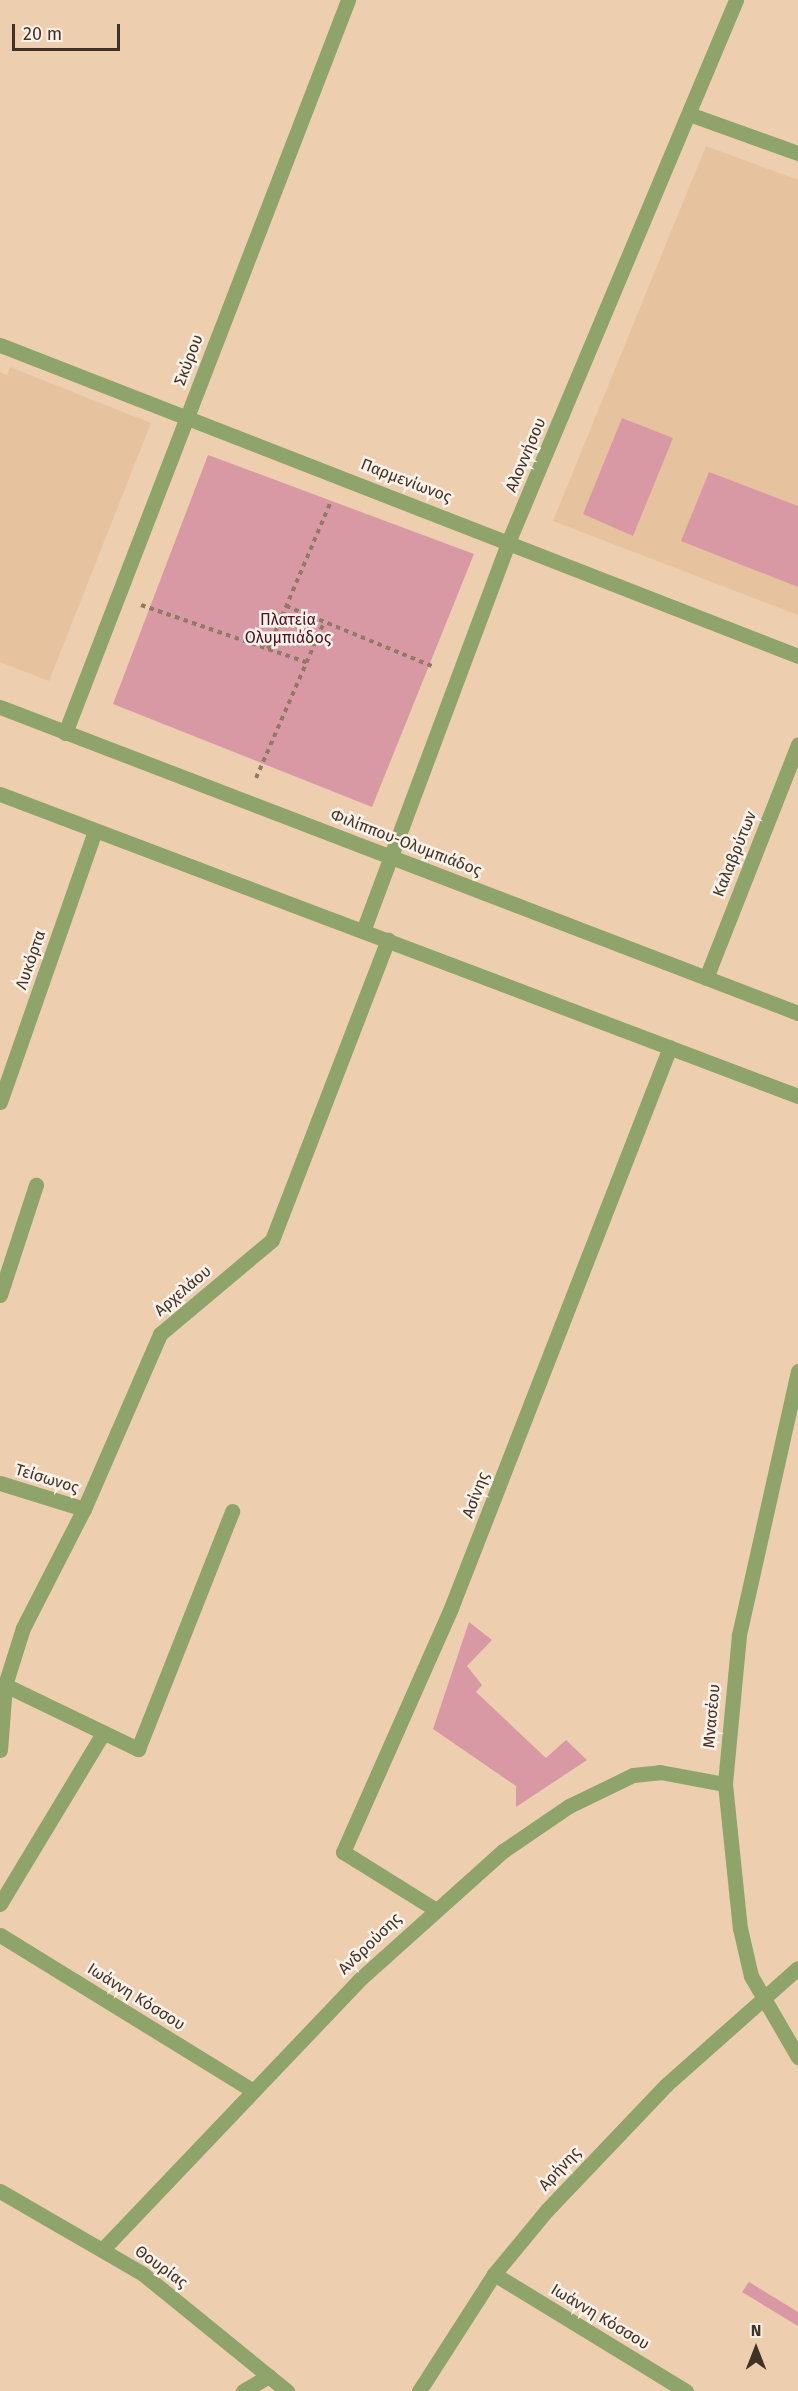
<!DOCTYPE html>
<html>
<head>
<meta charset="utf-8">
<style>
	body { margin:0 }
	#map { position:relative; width:798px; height:2391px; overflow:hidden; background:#edceaf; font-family:"Fira Sans",sans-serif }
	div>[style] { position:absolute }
	.built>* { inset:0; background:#e7c29e }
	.green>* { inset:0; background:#d899a5 }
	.path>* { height:4px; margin-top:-2px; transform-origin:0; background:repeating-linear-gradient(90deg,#8f7a65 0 4.5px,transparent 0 9px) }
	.minor>* { height:15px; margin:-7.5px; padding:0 7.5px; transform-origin:7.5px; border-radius:7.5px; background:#8ea46a }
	span { translate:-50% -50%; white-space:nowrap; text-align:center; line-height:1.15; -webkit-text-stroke:5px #fdf3ea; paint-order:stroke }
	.street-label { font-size:16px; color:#3f3226 }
	.park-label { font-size:16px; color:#4e0e23 }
	.north { position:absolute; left:726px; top:2319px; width:60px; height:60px; -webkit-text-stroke:4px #fdf3ea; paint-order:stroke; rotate:0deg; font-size:16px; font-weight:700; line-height:24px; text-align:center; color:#3f3226 }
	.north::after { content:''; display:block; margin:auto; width:21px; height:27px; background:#3f3226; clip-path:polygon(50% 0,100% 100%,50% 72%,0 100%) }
	.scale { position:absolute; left:12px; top:24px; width:108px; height:27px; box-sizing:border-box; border:3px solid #3f3226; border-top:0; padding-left:8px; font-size:18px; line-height:21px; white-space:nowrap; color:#3f3226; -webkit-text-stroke:4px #fdf3ea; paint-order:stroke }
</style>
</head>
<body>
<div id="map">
	<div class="built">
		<i style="clip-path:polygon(706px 146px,798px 180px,798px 615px,553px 521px)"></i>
		<i style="clip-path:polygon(10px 367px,151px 423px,49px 681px,0 662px,0 372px,7px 375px)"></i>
	</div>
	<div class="green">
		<i style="clip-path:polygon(622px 418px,673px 438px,633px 536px,583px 514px)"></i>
		<i style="clip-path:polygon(208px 455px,474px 554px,372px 807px,113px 704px)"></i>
		<i style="clip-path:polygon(709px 472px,798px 506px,798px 587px,681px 541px)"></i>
		<i style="clip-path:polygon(469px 1622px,492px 1640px,467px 1666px,482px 1685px,476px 1692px,546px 1758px,566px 1740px,587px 1760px,516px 1807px,516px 1786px,433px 1729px)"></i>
		<i style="clip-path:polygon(749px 2282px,798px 2312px,798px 2326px,742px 2292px)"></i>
	</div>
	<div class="path">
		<i style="left:141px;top:605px;width:175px;rotate:19.1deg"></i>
		<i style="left:286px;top:606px;width:160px;rotate:22.4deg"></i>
		<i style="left:268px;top:649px;width:161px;rotate:-66.9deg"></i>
		<i style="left:256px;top:778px;width:170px;rotate:-66.4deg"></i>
	</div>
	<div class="minor">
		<i style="left:689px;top:114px;width:116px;rotate:19.7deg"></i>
		<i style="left:0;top:345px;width:856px;rotate:21.29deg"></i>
		<i style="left:0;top:707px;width:855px;rotate:20.98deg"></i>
		<i style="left:65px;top:733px;width:786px;rotate:-68.89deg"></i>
		<i style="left:0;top:794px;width:853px;rotate:20.73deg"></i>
		<i style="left:363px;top:931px;width:417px;rotate:-69.5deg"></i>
		<i style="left:509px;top:540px;width:586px;rotate:-67.2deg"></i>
		<i style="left:706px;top:978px;width:251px;rotate:-68.5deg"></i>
		<i style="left:0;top:1102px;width:287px;rotate:-70.7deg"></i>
		<i style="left:0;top:1295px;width:116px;rotate:-71.9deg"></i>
		<i style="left:798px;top:1371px;width:271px;rotate:102.6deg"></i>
		<i style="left:739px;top:1635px;width:150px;rotate:95.4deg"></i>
		<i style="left:725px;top:1784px;width:145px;rotate:84.1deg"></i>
		<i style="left:740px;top:1928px;width:49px;rotate:77.1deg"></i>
		<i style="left:751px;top:1976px;width:94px;rotate:59.9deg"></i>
		<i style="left:0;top:1483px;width:88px;rotate:17.2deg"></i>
		<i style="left:5px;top:1685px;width:148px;rotate:25.7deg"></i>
		<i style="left:138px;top:1749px;width:256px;rotate:-68.4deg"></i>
		<i style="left:0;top:1750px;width:65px;rotate:-85.6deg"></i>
		<i style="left:5px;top:1685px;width:60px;rotate:-72.5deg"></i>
		<i style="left:23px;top:1628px;width:134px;rotate:-62.9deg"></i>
		<i style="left:84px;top:1509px;width:191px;rotate:-66.5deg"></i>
		<i style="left:160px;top:1334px;width:146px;rotate:-40deg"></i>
		<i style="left:272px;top:1240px;width:322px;rotate:-68.9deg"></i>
		<i style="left:0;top:1904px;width:200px;rotate:-58.9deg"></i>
		<i style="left:433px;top:1908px;width:106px;rotate:-148.1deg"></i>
		<i style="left:343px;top:1852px;width:267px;rotate:-66.1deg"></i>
		<i style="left:451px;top:1608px;width:602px;rotate:-68.68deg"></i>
		<i style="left:0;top:1935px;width:296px;rotate:31.6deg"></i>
		<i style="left:0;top:2191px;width:165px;rotate:30.1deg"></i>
		<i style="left:143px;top:2274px;width:186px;rotate:39.1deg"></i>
		<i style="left:103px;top:2249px;width:371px;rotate:-46.4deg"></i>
		<i style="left:359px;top:1980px;width:193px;rotate:-41.9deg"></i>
		<i style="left:503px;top:1851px;width:80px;rotate:-34.3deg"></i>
		<i style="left:569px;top:1806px;width:71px;rotate:-25.8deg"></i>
		<i style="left:633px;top:1775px;width:27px;rotate:-6deg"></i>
		<i style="left:660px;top:1772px;width:66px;rotate:10.5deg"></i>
		<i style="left:494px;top:2274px;width:225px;rotate:31.4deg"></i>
		<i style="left:243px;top:2391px;width:30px;rotate:-30deg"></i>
		<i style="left:419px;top:2391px;width:139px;rotate:-57.3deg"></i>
		<i style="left:494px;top:2274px;width:83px;rotate:-50.4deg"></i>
		<i style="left:547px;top:2210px;width:173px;rotate:-46.4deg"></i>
		<i style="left:666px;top:2085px;width:176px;rotate:-41.6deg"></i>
	</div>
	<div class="street-label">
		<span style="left:189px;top:360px;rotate:-69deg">Σκύρου</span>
		<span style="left:526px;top:455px;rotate:-67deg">Αλοννήσου</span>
		<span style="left:406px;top:481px;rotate:21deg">Παρμενίωνος</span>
		<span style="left:406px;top:843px;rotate:21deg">Φιλίππου-Ολυμπιάδος</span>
		<span style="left:735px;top:854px;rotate:-68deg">Καλαβρύτων</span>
		<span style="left:31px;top:960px;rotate:-71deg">Λυκόρτα</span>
		<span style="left:183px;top:1291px;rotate:-40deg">Αρχελάου</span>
		<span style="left:47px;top:1479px;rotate:17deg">Τείσωνος</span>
		<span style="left:476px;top:1495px;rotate:-69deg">Ασίνης</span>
		<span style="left:712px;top:1716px;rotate:-85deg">Μνασέου</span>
		<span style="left:370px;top:1944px;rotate:-44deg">Ανδρούσης</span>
		<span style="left:136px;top:1997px;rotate:32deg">Ιωάννη Κόσσου</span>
		<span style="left:560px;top:2169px;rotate:-47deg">Αρήνης</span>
		<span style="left:161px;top:2267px;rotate:36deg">Θουρίας</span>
		<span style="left:600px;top:2317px;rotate:31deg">Ιωάννη Κόσσου</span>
	</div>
	<div class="park-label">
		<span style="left:288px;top:629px">Πλατεία<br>Ολυμπιάδος</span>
	</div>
	<div class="north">N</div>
	<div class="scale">20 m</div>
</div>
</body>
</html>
